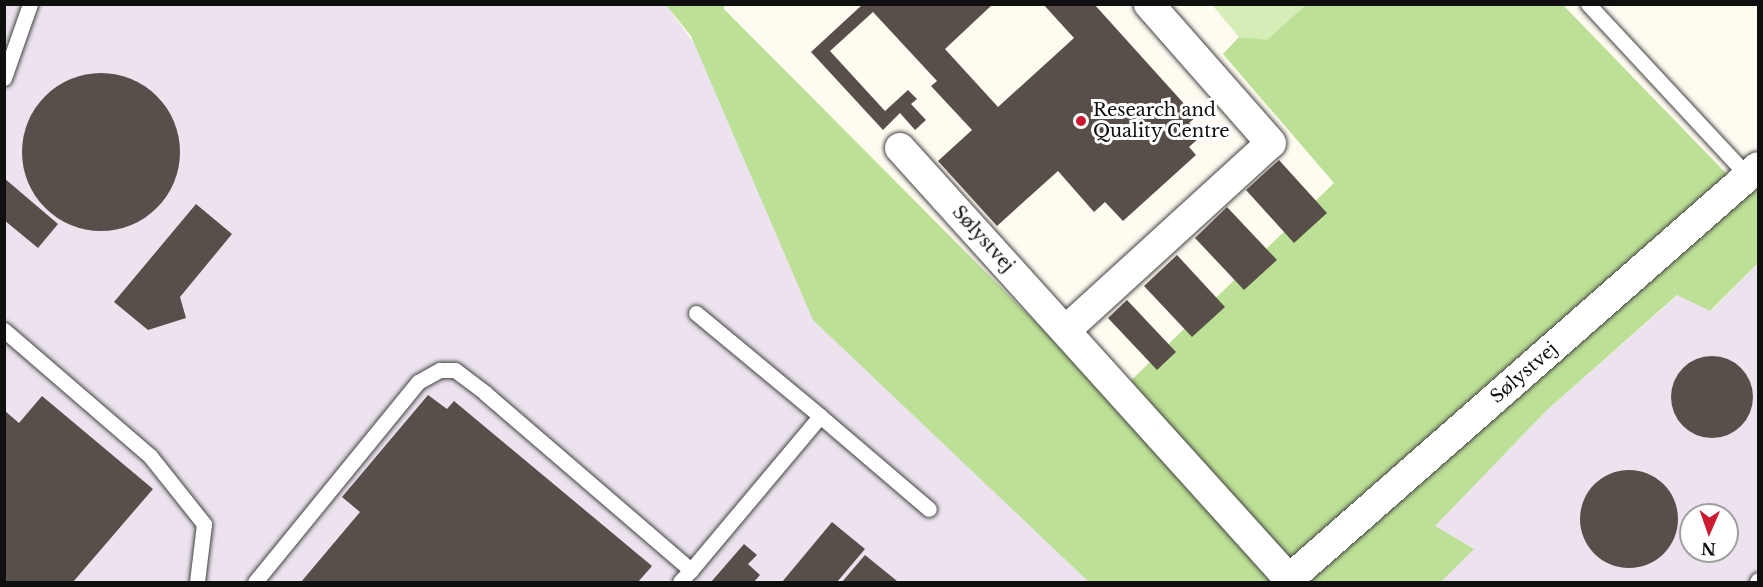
<!DOCTYPE html>
<html>
<head>
<meta charset="utf-8">
<style>
	body { margin:0 }
	#map { position:relative; width:1763px; height:587px; overflow:hidden; background:#fffbf1; font-family:"Libre Baskerville",serif }
	div>[style] { position:absolute }
	.industrial>* { inset:0; background:#ece3ee }
	.green>* { inset:0; background:#d7edb7 }
	.forest>* { inset:0; background:#bce095 }
	.building>* { inset:0; background:#594f4a }
	.round { border-radius:50% }
	.roads { filter:drop-shadow(0 0 2px #424242) drop-shadow(0 0 2px #424242) }
	.service>* { height:15px; margin:-7.5px; padding:0 7.5px; transform-origin:7.5px; border-radius:7.5px; background:#fff }
	.minor>* { height:30px; margin:-15px; padding:0 15px; transform-origin:15px; border-radius:15px; background:#fff }
	.dots>* { width:16px; height:16px; translate:-50% -50%; box-sizing:border-box; border:3px solid #fff; border-radius:50% }
	span { translate:-50% -50%; white-space:nowrap; text-align:center; line-height:1.15; -webkit-text-stroke:6px #fff; paint-order:stroke }
	.poi-label { font-size:18px; color:#0f0f0f }
	.left { translate:0 -50%; text-align:left }
	.street-label { font-size:18px; color:#0f0f0f }
	.frame { position:absolute; inset:0; border:6px solid #0f0f0f; pointer-events:none }
	.north { position:absolute; left:1679px; top:503px; width:60px; height:60px; box-sizing:border-box; background:#fff; border:2px solid #9f9f9f; border-radius:50%; rotate:182deg; font-size:16px; font-weight:700; line-height:24px; text-align:center; color:#0f0f0f }
	.north::after { content:''; display:block; margin:auto; width:21px; height:27px; background:#cc1a30; clip-path:polygon(50% 0,100% 100%,50% 72%,0 100%) }
</style>
</head>
<body>
<div id="map">
	<div class="industrial">
		<i style="clip-path:polygon(4px 5px,666px 5px,1089px 582px,5px 582px)"></i>
		<i style="clip-path:polygon(evenodd,1758px 263px,1758px 582px,1441px 582px,1473px 549px,1434px 526px,1547px 410px,1678px 295px,1711px 311px,1758px 263px,1691px 515px,1727px 515px,1727px 551px,1691px 551px,1691px 515px)"></i>
	</div>
	<div class="green">
		<i style="clip-path:polygon(1212px 5px,1306px 5px,1267px 41px,1239px 37px)"></i>
	</div>
	<div class="forest">
		<i style="clip-path:polygon(666px 5px,726px 5px,723px 8px,1112px 399px,1334px 183px,1223px 54px,1239px 37px,1267px 40px,1306px 5px,1563px 5px,1748px 196px,1758px 189px,1758px 263px,1710px 311px,1677px 295px,1547px 410px,1435px 526px,1474px 549px,1441px 582px,1089px 582px,813px 320px,691px 36px)"></i>
	</div>
	<div class="building">
		<i style="clip-path:polygon(863px 4px,993px 4px,945px 49px,998px 107px,1074px 38px,1043px 4px,1094px 4px,1196px 117px,1189px 123px,1201px 136px,1189px 147px,1196px 155px,1123px 221px,1105px 202px,1094px 212px,1058px 171px,997px 226px,938px 161px,972px 130px,931px 86px,937px 81px,873px 12px,830px 51px,885px 111px,908px 90px,917px 99px,911px 104px,926px 120px,915px 130px,900px 113px,883px 130px,811px 52px)"></i>
		<i class="round" style="left:22px;top:73px;width:158px;height:158px"></i>
		<i style="clip-path:polygon(1279px 160px,1327px 213px,1294px 243px,1246px 190px)"></i>
		<i style="clip-path:polygon(4px 178px,58px 224px,38px 248px,4px 220px)"></i>
		<i style="clip-path:polygon(196px 204px,232px 234px,180px 297px,186px 318px,148px 330px,114px 302px)"></i>
		<i style="clip-path:polygon(1227px 207px,1277px 260px,1244px 290px,1195px 238px)"></i>
		<i style="clip-path:polygon(1177px 255px,1225px 307px,1192px 337px,1144px 286px)"></i>
		<i style="clip-path:polygon(1127px 300px,1176px 352px,1157px 370px,1108px 318px)"></i>
		<i class="round" style="left:1671px;top:356px;width:82px;height:82px"></i>
		<i style="clip-path:polygon(428px 395px,447px 409px,454px 401px,652px 566px,638px 582px,301px 582px,360px 512px,342px 497px)"></i>
		<i style="clip-path:polygon(42px 396px,153px 489px,73px 582px,5px 582px,5px 411px,19px 423px)"></i>
		<i class="round" style="left:1580px;top:470px;width:98px;height:98px"></i>
		<i style="clip-path:polygon(832px 522px,865px 549px,837px 582px,782px 582px)"></i>
		<i style="clip-path:polygon(744px 544px,757px 555px,748px 564px,760px 575px,754px 582px,711px 582px)"></i>
		<i style="clip-path:polygon(865px 555px,897px 581px,896px 582px,842px 582px)"></i>
	</div>
	<div class="roads">
		<div class="service">
			<i style="left:1588px;top:4px;width:235px;rotate:47.1deg"></i>
			<i style="left:4px;top:78px;width:78px;rotate:-70.6deg"></i>
			<i style="left:696px;top:313px;width:161px;rotate:39.7deg"></i>
			<i style="left:4px;top:330px;width:193px;rotate:40.8deg"></i>
			<i style="left:150px;top:456px;width:87px;rotate:51.5deg"></i>
			<i style="left:204px;top:524px;width:58px;rotate:96.9deg"></i>
			<i style="left:691px;top:570px;width:201px;rotate:-50deg"></i>
			<i style="left:820px;top:416px;width:143px;rotate:40.5deg"></i>
			<i style="left:255px;top:582px;width:258px;rotate:-50.8deg"></i>
			<i style="left:418px;top:382px;width:25px;rotate:-29deg"></i>
			<i style="left:440px;top:370px;width:15px"></i>
			<i style="left:455px;top:370px;width:38px;rotate:37deg"></i>
			<i style="left:485px;top:393px;width:272px;rotate:40.7deg"></i>
			<i style="left:691px;top:570px;width:16px;rotate:133deg"></i>
			<i style="left:1757px;top:582px;width:2px;rotate:-63deg"></i>
		</div>
		<div class="minor">
			<i style="left:900px;top:148px;width:581px;rotate:47.93deg"></i>
			<i style="left:1066px;top:330px;width:277px;rotate:-42.4deg"></i>
			<i style="left:1271px;top:143px;width:185px;rotate:-131.3deg"></i>
			<i style="left:1286px;top:582px;width:628px;rotate:-41.32deg"></i>
		</div>
	</div>
	<div class="dots">
		<i style="left:1081px;top:121px;background:#cc1a30"></i>
	</div>
	<div class="poi-label">
		<span class="left" style="left:1093px;top:121px">Research and<br>Quality Centre</span>
	</div>
	<div class="street-label">
		<span style="left:983px;top:239px;rotate:48deg">Sølystvej</span>
		<span style="left:1524px;top:373px;rotate:-41deg">Sølystvej</span>
	</div>
	<div class="frame"></div>
	<div class="north">N</div>
</div>
</body>
</html>
